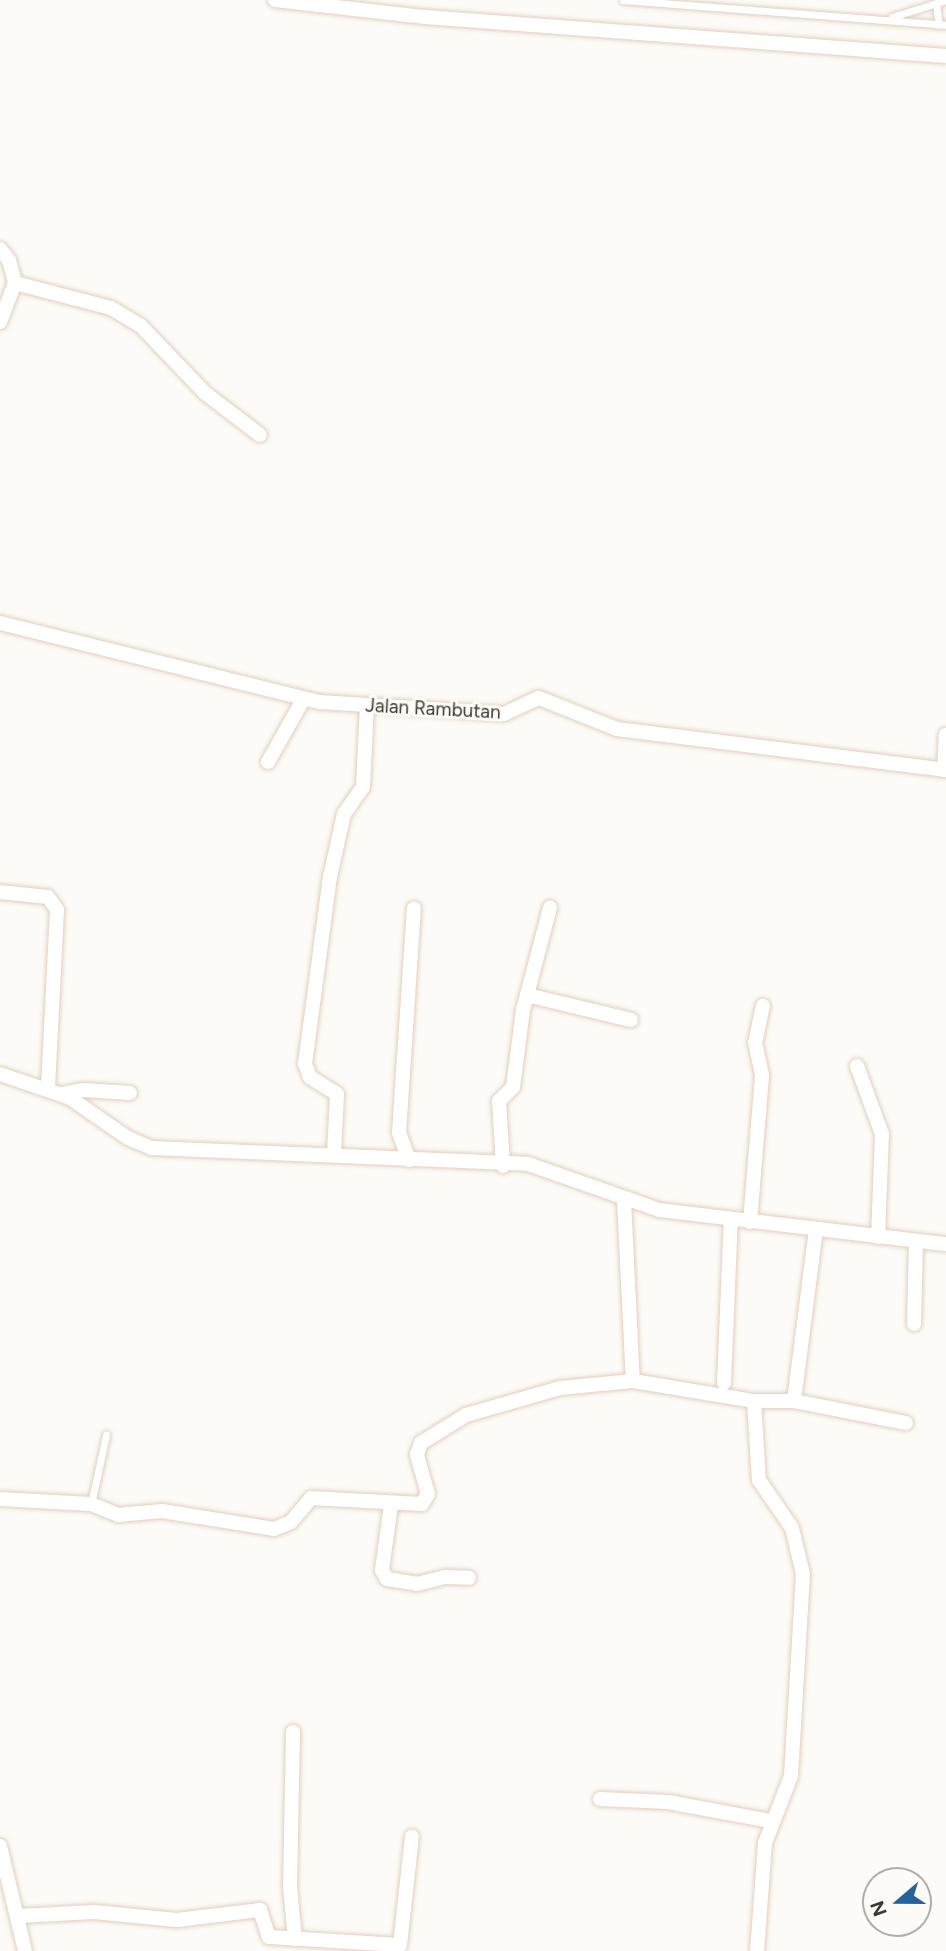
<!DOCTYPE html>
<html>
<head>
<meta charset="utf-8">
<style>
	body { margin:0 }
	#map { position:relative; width:946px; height:1951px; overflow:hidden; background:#fdfbf7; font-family:Figtree,sans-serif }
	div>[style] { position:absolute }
	.roads { filter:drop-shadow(0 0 2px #ded0be) drop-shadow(0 0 2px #ded0be) }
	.lane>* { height:7px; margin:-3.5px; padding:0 3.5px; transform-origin:3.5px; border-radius:3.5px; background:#fff }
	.street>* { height:14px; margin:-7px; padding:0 7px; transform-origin:7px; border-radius:7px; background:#fff }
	span { translate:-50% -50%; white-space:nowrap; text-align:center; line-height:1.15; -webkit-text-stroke:6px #fdfbf7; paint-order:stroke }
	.street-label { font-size:19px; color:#3e3831 }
	.north { position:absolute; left:862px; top:1867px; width:70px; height:70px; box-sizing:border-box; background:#fdfbf7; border:2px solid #b1ada8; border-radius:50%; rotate:250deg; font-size:19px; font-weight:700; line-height:28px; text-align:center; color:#3e3831 }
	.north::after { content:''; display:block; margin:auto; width:24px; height:32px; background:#26639a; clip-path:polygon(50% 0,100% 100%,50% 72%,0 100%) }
</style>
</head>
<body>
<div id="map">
	<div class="roads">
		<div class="lane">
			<i style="left:623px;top:0;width:324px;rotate:4.4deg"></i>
			<i style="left:936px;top:4px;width:21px;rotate:82deg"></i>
			<i style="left:892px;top:17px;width:57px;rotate:-17.5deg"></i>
			<i style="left:91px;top:1504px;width:71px;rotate:-77.7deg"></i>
		</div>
		<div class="street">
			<i style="left:275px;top:0;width:151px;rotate:6.5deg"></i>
			<i style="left:425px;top:17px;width:522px;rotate:4.28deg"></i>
			<i style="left:0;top:249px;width:14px;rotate:51deg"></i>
			<i style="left:9px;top:260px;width:24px;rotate:75deg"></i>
			<i style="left:15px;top:283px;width:42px;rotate:111deg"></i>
			<i style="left:15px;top:283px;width:99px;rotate:14.6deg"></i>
			<i style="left:111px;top:308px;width:35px;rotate:31deg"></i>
			<i style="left:141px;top:326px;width:93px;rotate:46.3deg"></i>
			<i style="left:205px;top:393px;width:69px;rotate:37.4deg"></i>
			<i style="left:0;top:623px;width:330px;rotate:13.9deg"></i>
			<i style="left:320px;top:702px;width:184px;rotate:3.7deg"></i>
			<i style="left:504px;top:714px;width:38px;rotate:-25deg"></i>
			<i style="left:539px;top:698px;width:84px;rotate:21.7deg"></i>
			<i style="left:617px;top:729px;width:332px;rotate:7.1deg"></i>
			<i style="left:268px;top:762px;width:73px;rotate:-60.6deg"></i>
			<i style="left:944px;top:770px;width:35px;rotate:-87deg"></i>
			<i style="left:0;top:892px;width:48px;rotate:5.9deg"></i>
			<i style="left:48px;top:897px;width:16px;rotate:55deg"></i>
			<i style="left:57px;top:910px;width:177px;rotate:92.9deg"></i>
			<i style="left:527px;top:995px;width:107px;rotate:13.5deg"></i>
			<i style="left:857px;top:1066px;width:72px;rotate:69.8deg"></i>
			<i style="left:882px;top:1134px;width:103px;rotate:92.2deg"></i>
			<i style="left:0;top:1074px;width:74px;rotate:18.9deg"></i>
			<i style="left:70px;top:1098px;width:70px;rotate:34.6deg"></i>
			<i style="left:128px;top:1138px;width:26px;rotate:23deg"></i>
			<i style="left:152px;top:1148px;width:376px;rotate:2.4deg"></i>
			<i style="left:528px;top:1164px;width:139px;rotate:19.3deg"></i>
			<i style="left:659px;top:1210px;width:289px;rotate:6.8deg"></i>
			<i style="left:62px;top:1094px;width:21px;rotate:-11deg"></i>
			<i style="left:83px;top:1090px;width:47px;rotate:3.7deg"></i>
			<i style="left:334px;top:1154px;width:60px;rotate:-87.1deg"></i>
			<i style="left:337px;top:1094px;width:32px;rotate:-148deg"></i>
			<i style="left:310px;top:1077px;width:14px;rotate:-111deg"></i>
			<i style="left:305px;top:1064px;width:189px;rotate:-82.4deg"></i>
			<i style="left:330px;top:877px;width:65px;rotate:-77.5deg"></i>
			<i style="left:344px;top:814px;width:33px;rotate:-55deg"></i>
			<i style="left:363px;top:787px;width:81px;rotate:-87.2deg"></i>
			<i style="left:409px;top:1160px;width:29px;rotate:-110deg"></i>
			<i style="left:399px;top:1133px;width:225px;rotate:-86.2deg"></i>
			<i style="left:503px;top:1166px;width:65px;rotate:-93.5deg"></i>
			<i style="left:499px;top:1101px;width:20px;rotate:-45deg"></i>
			<i style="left:513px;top:1087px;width:78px;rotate:-82.6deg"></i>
			<i style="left:523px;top:1010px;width:106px;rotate:-75.2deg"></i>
			<i style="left:624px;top:1200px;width:181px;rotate:87.2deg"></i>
			<i style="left:750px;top:1222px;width:147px;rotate:-85.3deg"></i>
			<i style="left:762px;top:1075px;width:33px;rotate:-102deg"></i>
			<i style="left:755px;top:1043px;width:38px;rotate:-78deg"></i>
			<i style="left:914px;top:1324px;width:83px;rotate:-88.6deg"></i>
			<i style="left:724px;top:1383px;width:164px;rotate:-87.6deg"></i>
			<i style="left:754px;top:1401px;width:79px;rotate:86.4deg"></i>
			<i style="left:759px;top:1480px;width:58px;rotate:55.5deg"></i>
			<i style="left:792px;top:1528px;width:47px;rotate:76.6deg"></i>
			<i style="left:803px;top:1574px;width:202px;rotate:93.4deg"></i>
			<i style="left:791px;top:1776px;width:72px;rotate:111.2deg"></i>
			<i style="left:765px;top:1843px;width:108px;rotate:94.2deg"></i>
			<i style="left:794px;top:1401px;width:114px;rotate:11.1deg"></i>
			<i style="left:0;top:1499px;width:91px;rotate:3.1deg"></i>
			<i style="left:91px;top:1504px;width:29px;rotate:22deg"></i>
			<i style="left:118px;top:1515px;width:44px;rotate:-5.2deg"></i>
			<i style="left:162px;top:1511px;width:113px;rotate:9.1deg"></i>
			<i style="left:274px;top:1529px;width:18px;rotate:-22deg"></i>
			<i style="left:291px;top:1522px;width:31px;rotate:-50deg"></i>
			<i style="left:311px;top:1498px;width:111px;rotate:3.1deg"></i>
			<i style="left:422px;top:1504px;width:12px;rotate:-59deg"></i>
			<i style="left:428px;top:1494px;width:41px;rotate:-105.8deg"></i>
			<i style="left:417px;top:1455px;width:13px;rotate:-72deg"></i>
			<i style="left:421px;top:1443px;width:53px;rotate:-31.9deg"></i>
			<i style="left:466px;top:1415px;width:98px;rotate:-16deg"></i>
			<i style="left:560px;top:1388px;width:73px;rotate:-5.5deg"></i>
			<i style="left:633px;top:1381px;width:123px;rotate:9.4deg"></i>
			<i style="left:754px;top:1401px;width:40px"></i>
			<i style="left:794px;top:1401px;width:172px;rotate:-82.7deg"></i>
			<i style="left:391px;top:1505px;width:66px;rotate:97.9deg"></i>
			<i style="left:382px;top:1570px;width:10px;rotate:61deg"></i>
			<i style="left:387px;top:1579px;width:30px;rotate:9deg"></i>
			<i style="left:417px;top:1584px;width:29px;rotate:-14deg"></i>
			<i style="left:445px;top:1577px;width:24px;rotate:2deg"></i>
			<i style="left:293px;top:1732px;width:155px;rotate:91.1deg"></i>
			<i style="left:290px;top:1887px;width:52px;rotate:84.5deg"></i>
			<i style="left:600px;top:1799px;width:68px;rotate:2.5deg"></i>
			<i style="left:668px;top:1802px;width:105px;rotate:10.5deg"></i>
			<i style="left:0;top:1846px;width:108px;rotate:76.6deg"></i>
			<i style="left:19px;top:1916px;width:75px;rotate:-3.1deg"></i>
			<i style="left:94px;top:1912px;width:83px;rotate:5.5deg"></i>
			<i style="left:177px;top:1920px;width:84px;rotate:-6.9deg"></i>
			<i style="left:260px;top:1910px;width:28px;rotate:72deg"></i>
			<i style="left:269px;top:1937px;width:131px;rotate:3.5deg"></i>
			<i style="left:400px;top:1945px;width:109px;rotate:-83.7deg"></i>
		</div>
	</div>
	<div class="street-label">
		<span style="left:433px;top:709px;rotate:3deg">Jalan Rambutan</span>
	</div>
	<div class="north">N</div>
</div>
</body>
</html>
